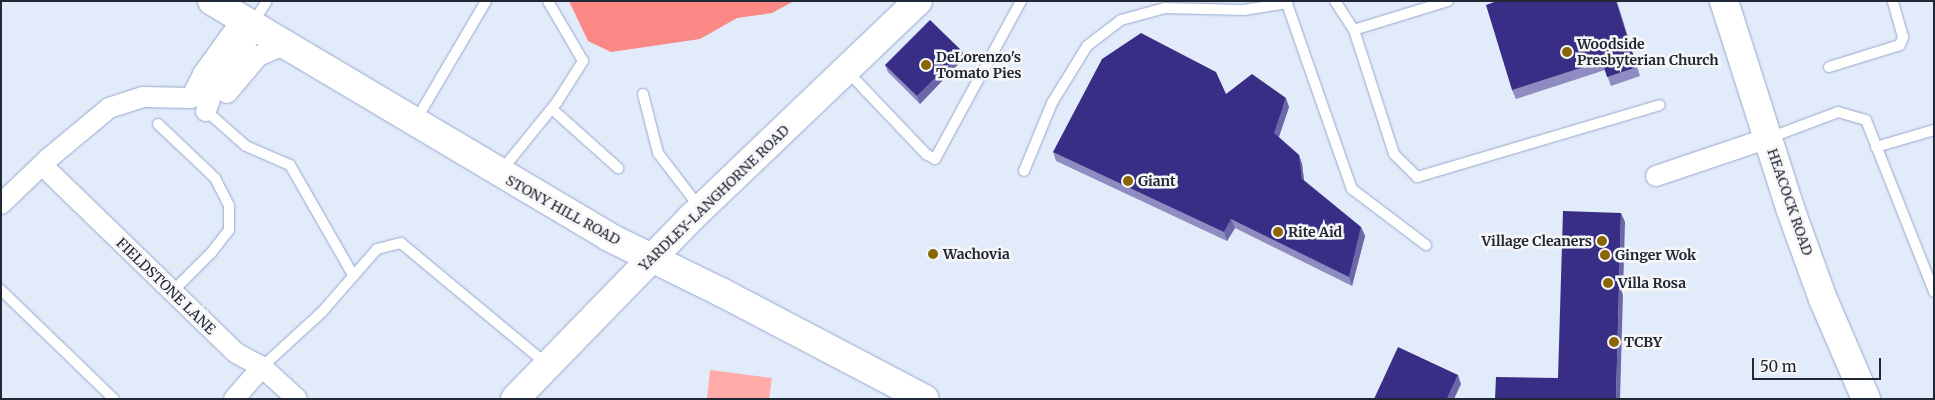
<!DOCTYPE html>
<html>
<head>
<meta charset="utf-8">
<style>
	body { margin:0 }
	#map { position:relative; width:1935px; height:400px; overflow:hidden; background:#e2ebfa; font-family:Merriweather,serif }
	div>[style] { position:absolute }
	.green>* { inset:0; background:#ffaba7 }
	.forest>* { inset:0; background:#fa8884 }
	.roads { filter:drop-shadow(0 0 1px #95a8cc) drop-shadow(0 0 1px #95a8cc) }
	.lane>* { height:10px; margin:-5px; padding:0 5px; transform-origin:5px; border-radius:5px; background:#fff }
	.street>* { height:20px; margin:-10px; padding:0 10px; transform-origin:10px; border-radius:10px; background:#fff }
	.secondary>* { height:28px; margin:-14px; padding:0 14px; transform-origin:14px; border-radius:14px; background:#fff }
	.wall>* { inset:0; background:#8e8cc0 }
	.shaded-wall>* { inset:0; background:#6c67a8 }
	.building>* { inset:0; background:#392e85 }
	.dots>* { width:14px; height:14px; translate:-50% -50%; box-sizing:border-box; border:2px solid #f7f7f7; border-radius:50% }
	span { translate:-50% -50%; white-space:nowrap; text-align:center; line-height:1.15; -webkit-text-stroke:5px #f7f7f7; paint-order:stroke }
	.poi-label { font-size:14px; color:#202735; font-weight:700 }
	.left { translate:0 -50%; text-align:left }
	.right { translate:-100% -50%; text-align:right }
	.street-label { font-size:14px; color:#202735 }
	.frame { position:absolute; inset:0; border:2px solid #202735; pointer-events:none }
	.scale { position:absolute; left:1752px; top:358px; width:129px; height:22px; box-sizing:border-box; border:2px solid #202735; border-top:0; padding-left:6px; font-size:15px; line-height:18px; white-space:nowrap; color:#202735; -webkit-text-stroke:4px #f7f7f7; paint-order:stroke }
</style>
</head>
<body>
<div id="map">
	<div class="green">
		<i style="clip-path:polygon(710px 370px,772px 378px,769px 399px,707px 399px)"></i>
	</div>
	<div class="forest">
		<i style="clip-path:polygon(569px 1px,794px 1px,772px 13px,737px 18px,700px 39px,611px 52px,588px 41px)"></i>
	</div>
	<div class="roads">
		<div class="lane">
			<i style="left:1286px;top:1px;width:199px;rotate:70.7deg"></i>
			<i style="left:1352px;top:189px;width:93px;rotate:37.1deg"></i>
			<i style="left:1335px;top:1px;width:35px;rotate:57deg"></i>
			<i style="left:1448px;top:1px;width:98px;rotate:162.9deg"></i>
			<i style="left:1354px;top:30px;width:130px;rotate:72.1deg"></i>
			<i style="left:1394px;top:154px;width:33px;rotate:45deg"></i>
			<i style="left:1417px;top:177px;width:253px;rotate:-16.5deg"></i>
			<i style="left:252px;top:24px;width:27px;rotate:-57deg"></i>
			<i style="left:1829px;top:67px;width:74px;rotate:-17.2deg"></i>
			<i style="left:1900px;top:45px;width:9px;rotate:-69deg"></i>
			<i style="left:1903px;top:37px;width:37px;rotate:-106deg"></i>
			<i style="left:847px;top:71px;width:115px;rotate:46.4deg"></i>
			<i style="left:926px;top:154px;width:10px;rotate:29deg"></i>
			<i style="left:935px;top:159px;width:180px;rotate:-61.4deg"></i>
			<i style="left:643px;top:94px;width:61px;rotate:75.7deg"></i>
			<i style="left:658px;top:153px;width:69px;rotate:52.6deg"></i>
			<i style="left:204px;top:109px;width:56px;rotate:41.4deg"></i>
			<i style="left:246px;top:146px;width:48px;rotate:23.4deg"></i>
			<i style="left:290px;top:165px;width:127px;rotate:60.2deg"></i>
			<i style="left:552px;top:109px;width:89px;rotate:41.8deg"></i>
			<i style="left:416px;top:120px;width:138px;rotate:-59.5deg"></i>
			<i style="left:158px;top:124px;width:79px;rotate:43.5deg"></i>
			<i style="left:215px;top:178px;width:31px;rotate:63deg"></i>
			<i style="left:229px;top:206px;width:24px;rotate:90deg"></i>
			<i style="left:229px;top:230px;width:29px;rotate:128deg"></i>
			<i style="left:211px;top:253px;width:55px;rotate:135deg"></i>
			<i style="left:1769px;top:138px;width:74px;rotate:-20.6deg"></i>
			<i style="left:1838px;top:112px;width:29px;rotate:16deg"></i>
			<i style="left:1866px;top:120px;width:185px;rotate:68.4deg"></i>
			<i style="left:1876px;top:147px;width:60px;rotate:-16.3deg"></i>
			<i style="left:501px;top:171px;width:89px;rotate:-50.9deg"></i>
			<i style="left:557px;top:102px;width:49px;rotate:-57.6deg"></i>
			<i style="left:583px;top:61px;width:69px;rotate:-120.3deg"></i>
			<i style="left:1024px;top:171px;width:74px;rotate:-67.6deg"></i>
			<i style="left:1052px;top:103px;width:67px;rotate:-58.4deg"></i>
			<i style="left:1087px;top:46px;width:43px;rotate:-37.4deg"></i>
			<i style="left:1121px;top:20px;width:46px;rotate:-15.3deg"></i>
			<i style="left:1165px;top:8px;width:79px;rotate:1.5deg"></i>
			<i style="left:1244px;top:10px;width:44px;rotate:-9.2deg"></i>
			<i style="left:1px;top:290px;width:157px;rotate:44deg"></i>
			<i style="left:262px;top:367px;width:81px;rotate:-42.5deg"></i>
			<i style="left:322px;top:312px;width:84px;rotate:-48.9deg"></i>
			<i style="left:377px;top:249px;width:25px;rotate:-14deg"></i>
			<i style="left:401px;top:243px;width:190px;rotate:39.7deg"></i>
		</div>
		<div class="street">
			<i style="left:227px;top:93px;width:48px;rotate:-50deg"></i>
			<i style="left:258px;top:56px;width:28px;rotate:-23deg"></i>
			<i style="left:206px;top:111px;width:18px;rotate:-71deg"></i>
			<i style="left:212px;top:94px;width:80px;rotate:-56.7deg"></i>
			<i style="left:42px;top:165px;width:270px;rotate:44.1deg"></i>
			<i style="left:236px;top:353px;width:30px;rotate:28deg"></i>
			<i style="left:262px;top:367px;width:47px;rotate:42.4deg"></i>
			<i style="left:1656px;top:176px;width:118px;rotate:-18.7deg"></i>
			<i style="left:1px;top:204px;width:66px;rotate:-43.8deg"></i>
			<i style="left:49px;top:158px;width:78px;rotate:-39.8deg"></i>
			<i style="left:109px;top:108px;width:36px;rotate:-18deg"></i>
			<i style="left:143px;top:97px;width:48px;rotate:1.2deg"></i>
			<i style="left:191px;top:98px;width:27px;rotate:-63deg"></i>
			<i style="left:203px;top:74px;width:67px;rotate:-54.2deg"></i>
			<i style="left:234px;top:399px;width:43px;rotate:-48.8deg"></i>
		</div>
		<div class="secondary">
			<i style="left:212px;top:1px;width:462px;rotate:30.7deg"></i>
			<i style="left:609px;top:237px;width:125px;rotate:26.2deg"></i>
			<i style="left:721px;top:292px;width:230px;rotate:27.7deg"></i>
			<i style="left:1724px;top:1px;width:217px;rotate:72.3deg"></i>
			<i style="left:1790px;top:208px;width:97px;rotate:70.1deg"></i>
			<i style="left:1823px;top:299px;width:109px;rotate:66.7deg"></i>
			<i style="left:515px;top:399px;width:252px;rotate:-45.8deg"></i>
			<i style="left:691px;top:218px;width:314px;rotate:-43.7deg"></i>
		</div>
	</div>
	<div class="wall">
		<i style="clip-path:polygon(1617px 1px,1640px 76px,1611px 86px,1605px 70px,1516px 99px,1512px 90px)"></i>
		<i style="clip-path:polygon(962px 51px,964px 58px,920px 104px,888px 72px,885px 65px)"></i>
		<i style="clip-path:polygon(1226px 94px,1289px 107px,1279px 137px,1299px 155px,1302px 164px,1304px 180px,1361px 227px,1365px 236px,1352px 286px,1235px 228px,1227px 241px,1056px 161px,1053px 152px)"></i>
	</div>
	<div class="shaded-wall">
		<i style="clip-path:polygon(962px 51px,964px 58px,920px 104px,917px 96px)"></i>
		<i style="clip-path:polygon(1286px 98px,1289px 107px,1277px 142px,1274px 133px)"></i>
		<i style="clip-path:polygon(1299px 155px,1302px 164px,1305px 188px,1302px 179px)"></i>
		<i style="clip-path:polygon(1621px 213px,1625px 222px,1620px 399px,1616px 399px)"></i>
		<i style="clip-path:polygon(1231px 219px,1235px 228px,1227px 241px,1224px 232px)"></i>
		<i style="clip-path:polygon(1361px 227px,1365px 236px,1352px 286px,1349px 277px)"></i>
		<i style="clip-path:polygon(1458px 375px,1461px 384px,1454px 399px,1447px 399px)"></i>
	</div>
	<div class="building">
		<i style="clip-path:polygon(1497px 1px,1616px 1px,1637px 67px,1607px 77px,1602px 61px,1512px 90px,1486px 5px)"></i>
		<i style="clip-path:polygon(930px 20px,962px 51px,917px 96px,885px 65px)"></i>
		<i style="clip-path:polygon(1141px 33px,1216px 72px,1226px 94px,1252px 74px,1286px 98px,1274px 133px,1299px 155px,1302px 179px,1361px 227px,1349px 277px,1231px 219px,1224px 232px,1053px 152px,1102px 59px)"></i>
		<i style="clip-path:polygon(1563px 211px,1621px 213px,1616px 399px,1495px 399px,1496px 377px,1558px 378px)"></i>
		<i style="clip-path:polygon(1398px 347px,1458px 375px,1447px 399px,1374px 399px)"></i>
	</div>
	<div class="dots">
		<i style="left:1567px;top:52px;background:#8a6503"></i>
		<i style="left:926px;top:65px;background:#8a6503"></i>
		<i style="left:1128px;top:181px;background:#8a6503"></i>
		<i style="left:1278px;top:232px;background:#8a6503"></i>
		<i style="left:1602px;top:241px;background:#8a6503"></i>
		<i style="left:933px;top:254px;background:#8a6503"></i>
		<i style="left:1605px;top:255px;background:#8a6503"></i>
		<i style="left:1608px;top:283px;background:#8a6503"></i>
		<i style="left:1614px;top:342px;background:#8a6503"></i>
	</div>
	<div class="poi-label">
		<span class="left" style="left:1577px;top:52px">Woodside<br>Presbyterian Church</span>
		<span class="left" style="left:936px;top:65px">DeLorenzo's<br>Tomato Pies</span>
		<span class="left" style="left:1138px;top:181px">Giant</span>
		<span class="left" style="left:1288px;top:232px">Rite Aid</span>
		<span class="right" style="left:1592px;top:241px">Village Cleaners</span>
		<span class="left" style="left:943px;top:254px">Wachovia</span>
		<span class="left" style="left:1615px;top:255px">Ginger Wok</span>
		<span class="left" style="left:1618px;top:283px">Villa Rosa</span>
		<span class="left" style="left:1624px;top:342px">TCBY</span>
	</div>
	<div class="street-label">
		<span style="left:714px;top:198px;rotate:-44deg">YARDLEY-LANGHORNE ROAD</span>
		<span style="left:1790px;top:202px;rotate:71deg">HEACOCK ROAD</span>
		<span style="left:563px;top:210px;rotate:29deg">STONY HILL ROAD</span>
		<span style="left:166px;top:286px;rotate:44deg">FIELDSTONE LANE</span>
	</div>
	<div class="frame"></div>
	<div class="scale">50 m</div>
</div>
</body>
</html>
